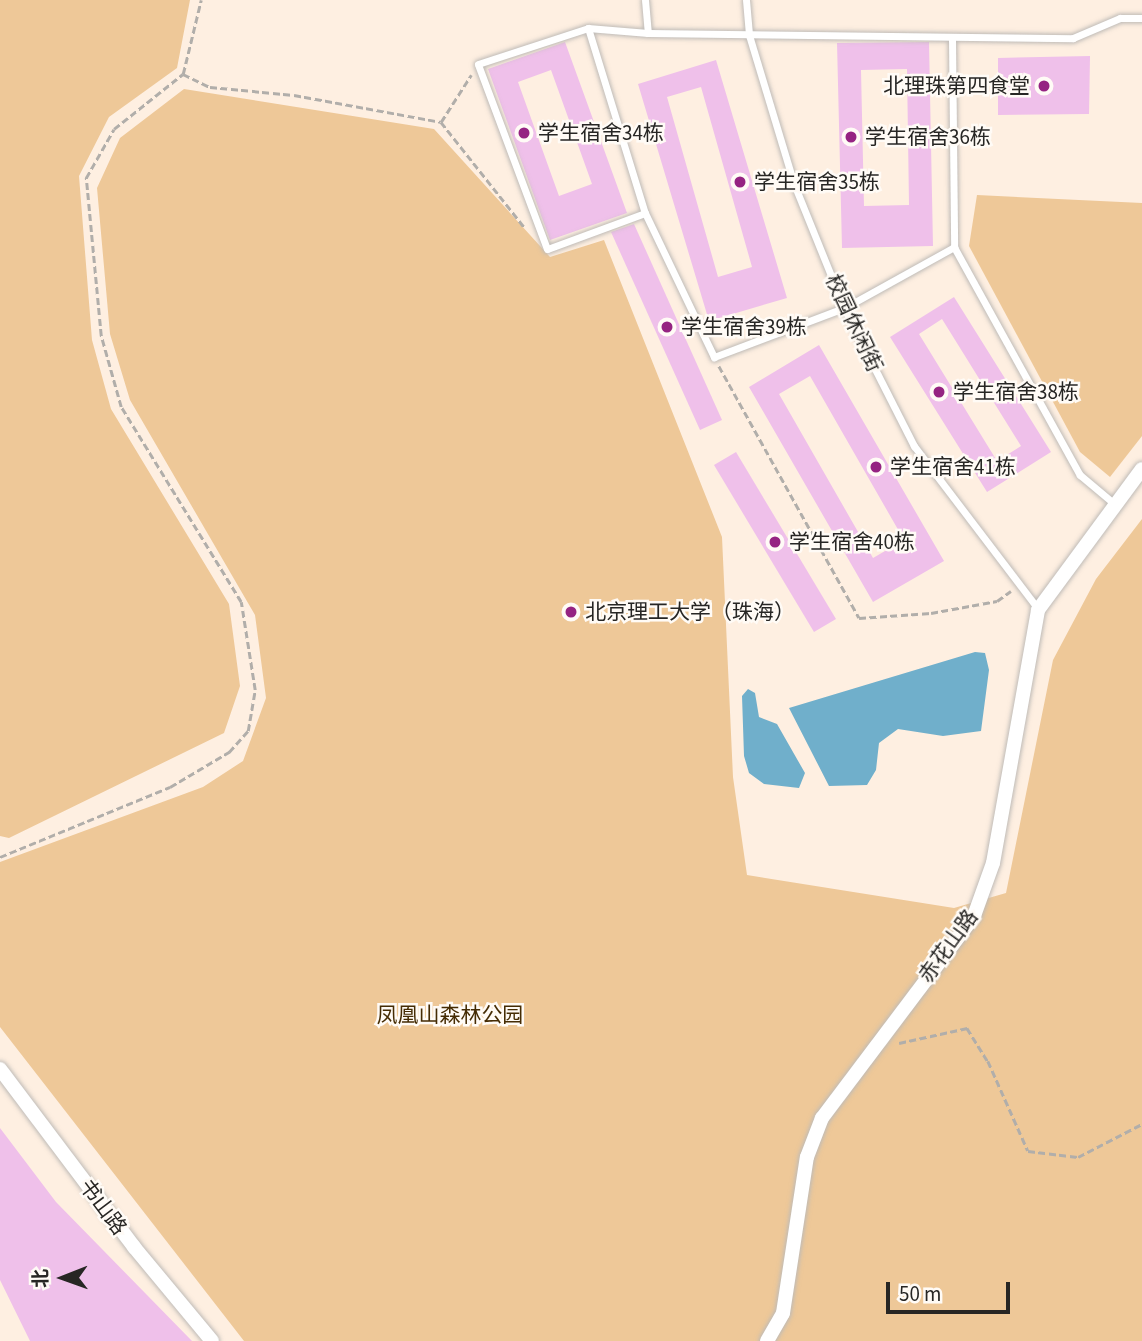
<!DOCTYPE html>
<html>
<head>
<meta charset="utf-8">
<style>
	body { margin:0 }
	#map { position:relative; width:1142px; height:1341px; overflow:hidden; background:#fffbf6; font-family:"Source Sans 3","Noto Sans SC",sans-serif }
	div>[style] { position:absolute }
	.education>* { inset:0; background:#feefe1 }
	.green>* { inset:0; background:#eec898 }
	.water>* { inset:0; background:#70afcb }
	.building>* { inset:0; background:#efc0ea }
	.path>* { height:2.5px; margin-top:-1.25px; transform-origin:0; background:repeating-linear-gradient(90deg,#b1aeaa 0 7px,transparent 0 10.5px) }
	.roads { filter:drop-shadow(0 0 2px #bfbbb7) drop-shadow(0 0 2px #bfbbb7) }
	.lane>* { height:7px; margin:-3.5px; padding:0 3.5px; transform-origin:3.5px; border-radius:3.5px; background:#fff }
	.street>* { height:14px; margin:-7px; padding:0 7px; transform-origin:7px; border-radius:7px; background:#fff }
	.dots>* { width:19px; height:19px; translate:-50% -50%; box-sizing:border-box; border:4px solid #fffbf6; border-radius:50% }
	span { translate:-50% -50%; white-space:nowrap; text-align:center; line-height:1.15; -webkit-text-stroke:5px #fffbf6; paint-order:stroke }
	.poi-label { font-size:21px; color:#272624 }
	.right { translate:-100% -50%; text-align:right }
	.left { translate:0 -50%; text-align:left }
	.street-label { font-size:21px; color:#272624 }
	.park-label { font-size:21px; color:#452c04 }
	.north { position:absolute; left:28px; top:1243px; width:70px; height:70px; -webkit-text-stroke:5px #fffbf6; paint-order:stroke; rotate:269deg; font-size:19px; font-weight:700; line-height:28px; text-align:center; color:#272624 }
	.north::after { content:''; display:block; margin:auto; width:24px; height:32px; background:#272624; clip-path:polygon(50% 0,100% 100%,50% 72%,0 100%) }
	.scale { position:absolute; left:886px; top:1282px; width:124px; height:32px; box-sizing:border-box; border:4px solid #272624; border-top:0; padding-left:9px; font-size:21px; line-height:24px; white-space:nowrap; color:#272624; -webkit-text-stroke:5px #fffbf6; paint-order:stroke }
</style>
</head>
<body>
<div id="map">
	<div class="education">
		<i style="clip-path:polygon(0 0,1142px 0,1142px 1223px,917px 1341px,0 1341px)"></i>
	</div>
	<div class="green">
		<i style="clip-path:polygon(0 0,190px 0,177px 68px,109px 117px,79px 176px,92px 340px,111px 409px,229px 604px,240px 686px,224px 733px,9px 838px,0 836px)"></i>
		<i style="clip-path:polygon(184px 89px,434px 129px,550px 257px,604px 240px,722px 537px,733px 777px,747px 875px,954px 908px,1006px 893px,1053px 660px,1096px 579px,1142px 519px,1142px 1341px,244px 1341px,0 1027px,0 862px,203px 787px,243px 761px,266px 698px,255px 615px,130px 400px,110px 334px,97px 188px,120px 138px)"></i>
		<i style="clip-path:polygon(977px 195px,1142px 203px,1142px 436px,1110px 477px,1080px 452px,969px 246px)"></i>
	</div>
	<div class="water">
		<i style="clip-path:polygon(975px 652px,985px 653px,989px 670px,981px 731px,943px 736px,898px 729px,879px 743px,876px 770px,867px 785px,829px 786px,789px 708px)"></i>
		<i style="clip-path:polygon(748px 689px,755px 693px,759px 717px,777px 724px,805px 773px,799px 788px,764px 784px,749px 773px,744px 756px,742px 696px)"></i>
	</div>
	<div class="building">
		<i style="clip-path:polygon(evenodd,565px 42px,627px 213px,550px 240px,488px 69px,565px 42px,551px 70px,592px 184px,559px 196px,518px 82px,551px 70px)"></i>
		<i style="clip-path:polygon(evenodd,929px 42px,933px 246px,842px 248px,837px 43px,929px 42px,907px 69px,909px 205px,864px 206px,861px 70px,907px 69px)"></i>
		<i style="clip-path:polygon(1090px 56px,1089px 114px,998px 115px,998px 58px)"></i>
		<i style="clip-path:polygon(evenodd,716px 60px,787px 298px,709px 321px,638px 84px,716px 60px,701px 87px,752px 267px,718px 277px,667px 97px,701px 87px)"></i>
		<i style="clip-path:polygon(634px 224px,722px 420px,700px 430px,611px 232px)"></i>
		<i style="clip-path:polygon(evenodd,954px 297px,1051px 452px,987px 492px,890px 337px,954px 297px,942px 319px,1021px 446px,997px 461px,919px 334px,942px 319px)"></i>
		<i style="clip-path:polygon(evenodd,819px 345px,944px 561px,873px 602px,749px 387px,819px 345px,810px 376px,904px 540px,873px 558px,779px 394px,810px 376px)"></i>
		<i style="clip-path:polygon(736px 452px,836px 619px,814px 632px,714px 465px)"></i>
		<i style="clip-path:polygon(0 1128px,56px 1202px,192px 1341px,30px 1341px,0 1280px)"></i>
	</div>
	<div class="path">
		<i style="left:183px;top:74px;width:30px;rotate:26deg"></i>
		<i style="left:210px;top:87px;width:84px;rotate:5.4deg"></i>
		<i style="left:294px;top:95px;width:149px;rotate:10.4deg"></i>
		<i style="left:441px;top:122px;width:135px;rotate:51.6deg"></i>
		<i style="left:441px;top:122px;width:56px;rotate:-57.4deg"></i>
		<i style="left:719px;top:366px;width:288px;rotate:60.9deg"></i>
		<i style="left:859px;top:618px;width:72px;rotate:-4deg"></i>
		<i style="left:931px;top:613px;width:67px;rotate:-10.3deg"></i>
		<i style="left:997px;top:601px;width:17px;rotate:-36deg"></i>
		<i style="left:0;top:857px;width:184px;rotate:-22.4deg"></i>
		<i style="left:170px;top:787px;width:69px;rotate:-30.7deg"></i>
		<i style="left:229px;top:752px;width:28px;rotate:-48deg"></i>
		<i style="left:248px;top:731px;width:42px;rotate:-80.3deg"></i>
		<i style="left:255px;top:690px;width:89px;rotate:-99deg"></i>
		<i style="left:241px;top:602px;width:229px;rotate:-121.6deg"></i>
		<i style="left:121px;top:407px;width:74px;rotate:-105.7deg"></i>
		<i style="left:101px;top:336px;width:159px;rotate:-95.4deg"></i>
		<i style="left:86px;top:178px;width:56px;rotate:-60.3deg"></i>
		<i style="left:114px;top:129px;width:88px;rotate:-38.6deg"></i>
		<i style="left:183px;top:74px;width:76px;rotate:-76.3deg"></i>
		<i style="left:899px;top:1043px;width:70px;rotate:-12.4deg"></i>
		<i style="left:967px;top:1028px;width:39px;rotate:58deg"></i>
		<i style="left:988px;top:1061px;width:98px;rotate:66deg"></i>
		<i style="left:1028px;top:1151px;width:50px;rotate:6.8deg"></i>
		<i style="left:1078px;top:1157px;width:72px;rotate:-27.3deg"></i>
	</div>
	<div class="roads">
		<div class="lane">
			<i style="left:645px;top:0;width:33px;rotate:85deg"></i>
			<i style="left:648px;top:33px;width:425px;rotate:0.7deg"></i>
			<i style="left:1073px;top:38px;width:51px;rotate:-23.1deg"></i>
			<i style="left:1120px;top:18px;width:22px"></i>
			<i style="left:746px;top:0;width:35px;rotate:85deg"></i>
			<i style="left:749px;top:35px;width:156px;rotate:73.2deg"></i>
			<i style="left:794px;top:184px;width:134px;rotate:68deg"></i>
			<i style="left:844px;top:308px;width:155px;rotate:63.1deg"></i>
			<i style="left:914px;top:446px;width:205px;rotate:52.7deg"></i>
			<i style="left:588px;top:28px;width:194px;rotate:72.9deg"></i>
			<i style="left:645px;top:213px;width:104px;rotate:159.8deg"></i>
			<i style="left:547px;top:249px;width:197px;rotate:-110.5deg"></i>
			<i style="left:478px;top:64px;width:116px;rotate:-18.1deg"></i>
			<i style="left:588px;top:28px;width:60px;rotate:4.8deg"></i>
			<i style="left:952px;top:39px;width:208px;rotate:89.4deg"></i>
			<i style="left:954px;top:247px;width:260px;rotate:61.1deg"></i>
			<i style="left:1080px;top:475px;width:48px;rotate:40deg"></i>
			<i style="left:645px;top:213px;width:160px;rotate:64.4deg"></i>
			<i style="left:714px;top:357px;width:139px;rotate:-20.7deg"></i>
			<i style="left:844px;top:308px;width:126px;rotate:-29deg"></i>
		</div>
		<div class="street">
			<i style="left:0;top:1069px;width:223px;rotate:53deg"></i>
			<i style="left:134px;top:1247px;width:122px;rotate:50.3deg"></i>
			<i style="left:767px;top:1341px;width:32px;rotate:-60deg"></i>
			<i style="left:783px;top:1313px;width:158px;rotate:-81.3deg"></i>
			<i style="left:807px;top:1157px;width:42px;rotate:-69deg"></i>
			<i style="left:822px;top:1118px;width:253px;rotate:-53deg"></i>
			<i style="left:974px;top:916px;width:56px;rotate:-70.3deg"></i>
			<i style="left:993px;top:863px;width:257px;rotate:-79.9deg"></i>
			<i style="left:1038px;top:610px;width:175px;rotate:-53.6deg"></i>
		</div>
	</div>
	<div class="dots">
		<i style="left:1044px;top:86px;background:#952382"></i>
		<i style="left:524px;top:133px;background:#952382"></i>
		<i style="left:851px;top:137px;background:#952382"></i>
		<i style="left:740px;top:182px;background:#952382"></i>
		<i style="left:667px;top:327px;background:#952382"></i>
		<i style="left:939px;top:392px;background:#952382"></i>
		<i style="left:876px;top:467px;background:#952382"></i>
		<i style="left:775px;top:542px;background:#952382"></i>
		<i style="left:571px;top:612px;background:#952382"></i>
	</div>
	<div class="poi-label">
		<span class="right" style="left:1030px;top:86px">北理珠第四食堂</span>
		<span class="left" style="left:538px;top:133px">学生宿舍34栋</span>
		<span class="left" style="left:865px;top:137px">学生宿舍36栋</span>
		<span class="left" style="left:754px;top:182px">学生宿舍35栋</span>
		<span class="left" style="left:681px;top:327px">学生宿舍39栋</span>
		<span class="left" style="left:953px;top:392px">学生宿舍38栋</span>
		<span class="left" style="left:890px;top:467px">学生宿舍41栋</span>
		<span class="left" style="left:789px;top:542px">学生宿舍40栋</span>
		<span class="left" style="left:585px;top:612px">北京理工大学（珠海）</span>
	</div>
	<div class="street-label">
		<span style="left:854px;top:323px;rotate:65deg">校园休闲街</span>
		<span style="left:948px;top:946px;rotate:-54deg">赤花山路</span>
		<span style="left:103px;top:1207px;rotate:53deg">书山路</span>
	</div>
	<div class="park-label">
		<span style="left:450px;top:1015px">凤凰山森林公园</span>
	</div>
	<div class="north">北</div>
	<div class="scale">50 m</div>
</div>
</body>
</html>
